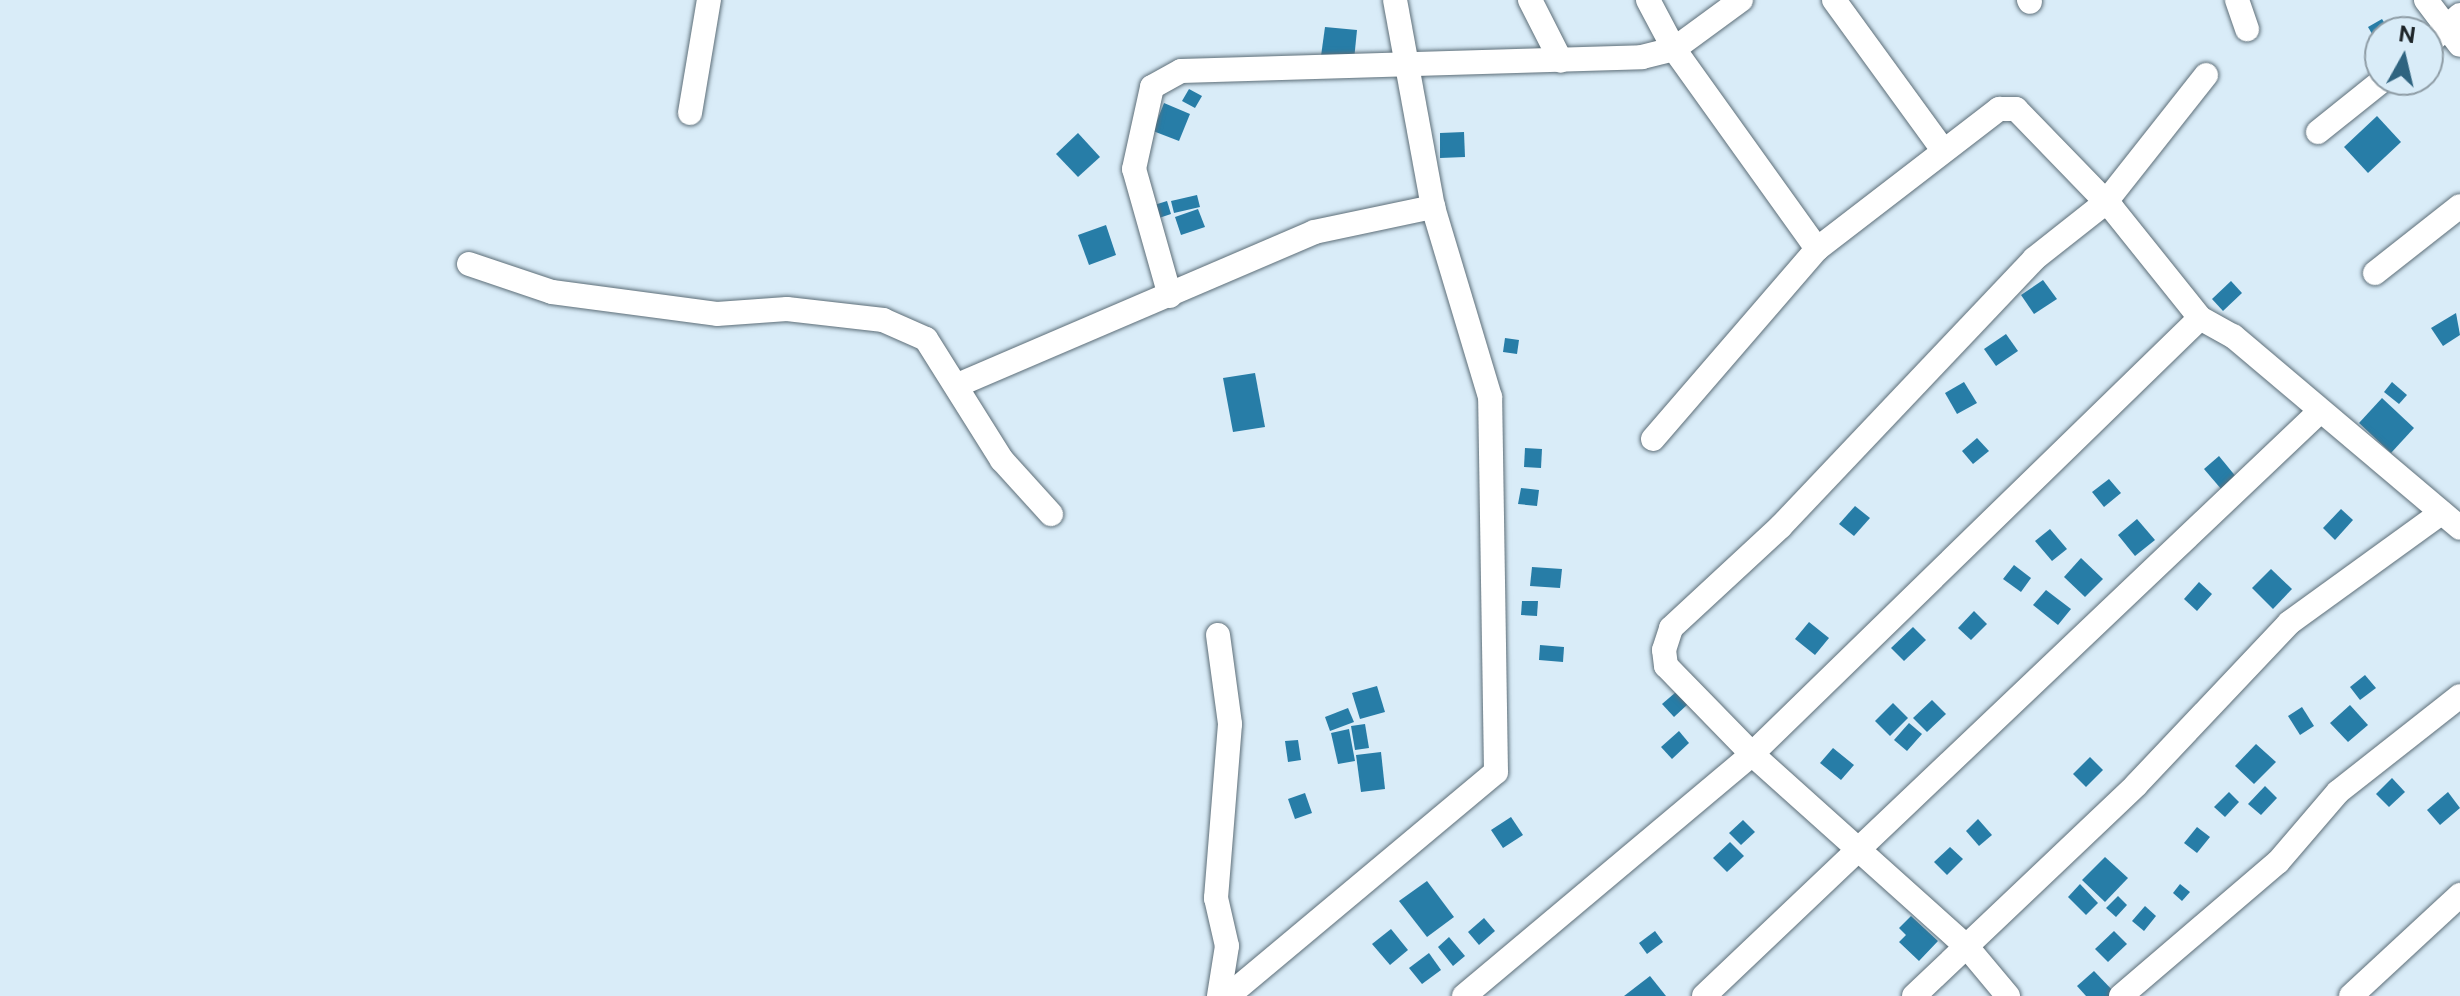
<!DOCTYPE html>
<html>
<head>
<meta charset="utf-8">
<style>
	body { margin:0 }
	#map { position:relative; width:2460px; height:996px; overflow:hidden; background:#d9ecf8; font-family:"Public Sans",sans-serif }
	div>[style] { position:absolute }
	.building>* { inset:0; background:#277da7 }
	.roads { filter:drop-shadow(0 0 2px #5d6e78) drop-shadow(0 0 2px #5d6e78) }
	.street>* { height:24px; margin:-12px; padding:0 12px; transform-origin:12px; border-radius:12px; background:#fff }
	span { translate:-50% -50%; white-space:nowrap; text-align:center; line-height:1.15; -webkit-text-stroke:7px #d9ecf8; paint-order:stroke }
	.north { position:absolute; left:2364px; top:16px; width:80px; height:80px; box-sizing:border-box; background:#d9ecf8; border:2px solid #8e9ca5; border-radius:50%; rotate:8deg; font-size:22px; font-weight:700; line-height:32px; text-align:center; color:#1d2428 }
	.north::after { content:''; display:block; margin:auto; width:28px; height:36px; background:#2f6480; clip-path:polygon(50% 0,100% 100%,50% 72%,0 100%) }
</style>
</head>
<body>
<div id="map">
	<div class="building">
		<i style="clip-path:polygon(2382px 19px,2389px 30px,2375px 39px,2368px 27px)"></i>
		<i style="clip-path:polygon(1325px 27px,1357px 30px,1354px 60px,1321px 56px)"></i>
		<i style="clip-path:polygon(1189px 89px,1202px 96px,1195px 108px,1182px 101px)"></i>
		<i style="clip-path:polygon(1164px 103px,1190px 114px,1179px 141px,1153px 131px)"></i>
		<i style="clip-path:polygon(2377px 116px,2401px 142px,2368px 173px,2344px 147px)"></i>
		<i style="clip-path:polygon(1464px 132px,1465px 157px,1440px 158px,1440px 133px)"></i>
		<i style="clip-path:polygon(1078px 133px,1100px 157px,1078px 177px,1056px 154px)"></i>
		<i style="clip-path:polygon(1197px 195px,1200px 207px,1174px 213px,1171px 201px)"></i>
		<i style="clip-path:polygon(1167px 201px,1171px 214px,1156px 219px,1151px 206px)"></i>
		<i style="clip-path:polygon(1198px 209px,1205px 227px,1181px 235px,1175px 217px)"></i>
		<i style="clip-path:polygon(1106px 225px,1116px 255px,1089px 265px,1078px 235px)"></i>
		<i style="clip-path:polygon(2043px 280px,2057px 299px,2034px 314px,2021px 295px)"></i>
		<i style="clip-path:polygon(2231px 281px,2242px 293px,2223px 311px,2212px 299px)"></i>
		<i style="clip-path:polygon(2456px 313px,2460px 335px,2443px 346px,2431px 328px)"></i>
		<i style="clip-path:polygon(2006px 334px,2018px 351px,1996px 366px,1984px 349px)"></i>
		<i style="clip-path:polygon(1505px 338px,1519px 340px,1517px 354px,1503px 352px)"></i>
		<i style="clip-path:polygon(1255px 373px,1265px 427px,1233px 432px,1223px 378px)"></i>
		<i style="clip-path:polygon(1964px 382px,1977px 403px,1957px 414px,1945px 393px)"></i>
		<i style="clip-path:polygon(2392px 382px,2407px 395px,2399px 404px,2384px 392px)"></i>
		<i style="clip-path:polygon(2382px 398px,2414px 428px,2391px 453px,2359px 423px)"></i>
		<i style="clip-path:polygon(1977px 438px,1989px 451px,1973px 464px,1962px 451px)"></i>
		<i style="clip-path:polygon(1525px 448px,1542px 449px,1541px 468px,1524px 467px)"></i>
		<i style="clip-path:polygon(2219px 456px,2237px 478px,2222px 490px,2204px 469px)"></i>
		<i style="clip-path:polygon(2109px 479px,2121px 493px,2104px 507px,2092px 492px)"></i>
		<i style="clip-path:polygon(1521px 488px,1539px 490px,1537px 506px,1518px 504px)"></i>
		<i style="clip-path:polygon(1855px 506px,1870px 518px,1854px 536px,1839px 524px)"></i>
		<i style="clip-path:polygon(2341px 509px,2353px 520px,2335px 540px,2323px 528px)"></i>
		<i style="clip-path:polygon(2137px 519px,2155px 540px,2135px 556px,2118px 535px)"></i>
		<i style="clip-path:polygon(2050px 529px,2067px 549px,2052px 561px,2035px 541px)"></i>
		<i style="clip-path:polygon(2081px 558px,2103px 579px,2085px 597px,2064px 577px)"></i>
		<i style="clip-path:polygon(2014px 565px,2031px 578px,2021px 592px,2003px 579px)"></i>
		<i style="clip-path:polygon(1532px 567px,1562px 569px,1560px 588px,1530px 586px)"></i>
		<i style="clip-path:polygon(2271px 569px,2292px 589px,2273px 609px,2252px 588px)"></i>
		<i style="clip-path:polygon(2199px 582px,2212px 594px,2197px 611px,2184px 599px)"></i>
		<i style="clip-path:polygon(2046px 590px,2071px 609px,2058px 625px,2033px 605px)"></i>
		<i style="clip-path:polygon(1522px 601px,1538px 601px,1537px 616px,1521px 615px)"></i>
		<i style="clip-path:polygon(1974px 611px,1987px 624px,1971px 640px,1958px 628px)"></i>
		<i style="clip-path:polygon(1809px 622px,1829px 638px,1815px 655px,1795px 639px)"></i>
		<i style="clip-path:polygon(1913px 627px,1926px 640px,1904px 661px,1891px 648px)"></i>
		<i style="clip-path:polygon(1540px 645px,1564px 647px,1563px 662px,1539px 660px)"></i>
		<i style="clip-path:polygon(2365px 675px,2376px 688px,2360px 700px,2350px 687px)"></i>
		<i style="clip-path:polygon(1377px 686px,1385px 712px,1360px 719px,1352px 693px)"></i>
		<i style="clip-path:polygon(1676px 692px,1688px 704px,1674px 717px,1662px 704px)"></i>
		<i style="clip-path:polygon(1932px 700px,1946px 714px,1927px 732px,1913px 718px)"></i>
		<i style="clip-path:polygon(1893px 703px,1908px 718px,1890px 736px,1875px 721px)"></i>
		<i style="clip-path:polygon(2350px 705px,2368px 725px,2348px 742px,2330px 723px)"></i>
		<i style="clip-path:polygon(2302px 707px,2314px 726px,2300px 735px,2288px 716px)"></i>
		<i style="clip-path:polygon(1348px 708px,1354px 722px,1330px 731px,1325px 717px)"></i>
		<i style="clip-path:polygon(1909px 723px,1922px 734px,1907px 751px,1894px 740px)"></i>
		<i style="clip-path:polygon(1365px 724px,1369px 748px,1355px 750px,1351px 726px)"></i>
		<i style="clip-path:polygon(1349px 729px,1355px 761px,1338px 764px,1331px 733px)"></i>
		<i style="clip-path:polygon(1679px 731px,1689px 743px,1672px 759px,1661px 747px)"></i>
		<i style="clip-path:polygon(1298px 740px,1301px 760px,1288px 762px,1285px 741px)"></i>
		<i style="clip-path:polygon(2256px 744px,2276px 762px,2254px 784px,2235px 766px)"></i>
		<i style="clip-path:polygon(1833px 748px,1854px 765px,1841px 780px,1820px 763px)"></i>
		<i style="clip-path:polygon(1381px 752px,1385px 789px,1361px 792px,1356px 755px)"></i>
		<i style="clip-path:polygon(2090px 757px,2103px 770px,2086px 787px,2073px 774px)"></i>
		<i style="clip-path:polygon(2392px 778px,2405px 792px,2389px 807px,2376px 794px)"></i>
		<i style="clip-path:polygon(2265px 786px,2277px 798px,2261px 815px,2248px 804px)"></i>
		<i style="clip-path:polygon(2229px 792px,2239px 802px,2225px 817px,2214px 807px)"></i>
		<i style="clip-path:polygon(2448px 792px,2460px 808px,2440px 825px,2427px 810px)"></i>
		<i style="clip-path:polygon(1305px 793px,1312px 813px,1295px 819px,1288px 799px)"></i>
		<i style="clip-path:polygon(1511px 817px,1523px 835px,1503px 848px,1491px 830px)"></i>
		<i style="clip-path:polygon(1978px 819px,1992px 835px,1979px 846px,1966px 831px)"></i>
		<i style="clip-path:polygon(1743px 820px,1755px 832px,1741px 845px,1729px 833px)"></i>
		<i style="clip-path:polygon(2197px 827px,2210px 837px,2197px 853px,2184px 843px)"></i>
		<i style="clip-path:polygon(1730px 842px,1744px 856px,1727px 872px,1713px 858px)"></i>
		<i style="clip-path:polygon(1950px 847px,1963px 859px,1947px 875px,1934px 862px)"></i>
		<i style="clip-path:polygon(2105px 857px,2128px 878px,2105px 902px,2082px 880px)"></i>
		<i style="clip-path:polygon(1427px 881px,1454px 917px,1427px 937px,1399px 901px)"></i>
		<i style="clip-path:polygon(2080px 884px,2098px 903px,2086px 915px,2068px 897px)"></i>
		<i style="clip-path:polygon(2180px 884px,2190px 892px,2182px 901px,2173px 893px)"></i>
		<i style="clip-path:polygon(2118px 896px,2127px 905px,2116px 917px,2106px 908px)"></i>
		<i style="clip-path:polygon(2145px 906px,2156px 916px,2144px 931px,2132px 921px)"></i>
		<i style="clip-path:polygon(1911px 916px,1938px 941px,1919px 961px,1899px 942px,1906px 935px,1899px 928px)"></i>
		<i style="clip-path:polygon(1484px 918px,1495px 931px,1479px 945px,1468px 932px)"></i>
		<i style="clip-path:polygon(1391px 929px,1408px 950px,1390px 965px,1372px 944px)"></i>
		<i style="clip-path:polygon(1655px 931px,1663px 942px,1647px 954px,1639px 943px)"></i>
		<i style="clip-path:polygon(2114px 931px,2127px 944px,2108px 962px,2095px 949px)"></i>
		<i style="clip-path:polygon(1449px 937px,1465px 956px,1453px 966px,1438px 947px)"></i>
		<i style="clip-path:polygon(1429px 953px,1441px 970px,1422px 984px,1409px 968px)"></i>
		<i style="clip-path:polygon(2094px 971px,2116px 994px,2114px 996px,2086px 996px,2077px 986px)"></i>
		<i style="clip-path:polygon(1650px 976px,1666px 996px,1624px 996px)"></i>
	</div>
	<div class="roads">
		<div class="street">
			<i style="left:1530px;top:0;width:68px;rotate:63.1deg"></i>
			<i style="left:1648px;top:0;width:55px;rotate:62deg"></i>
			<i style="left:1674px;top:49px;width:246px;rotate:54.4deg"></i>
			<i style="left:1834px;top:0;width:185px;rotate:54deg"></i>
			<i style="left:2029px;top:0;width:2px;rotate:63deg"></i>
			<i style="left:2237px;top:0;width:31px;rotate:71deg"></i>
			<i style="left:2426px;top:0;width:56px;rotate:52.9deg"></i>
			<i style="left:2428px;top:44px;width:43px;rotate:-42.2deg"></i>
			<i style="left:690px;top:113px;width:115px;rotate:-80.5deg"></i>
			<i style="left:2318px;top:132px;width:83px;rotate:-38.7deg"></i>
			<i style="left:469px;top:264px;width:88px;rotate:18.6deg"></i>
			<i style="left:552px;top:292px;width:166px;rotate:7.6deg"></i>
			<i style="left:717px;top:314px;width:70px;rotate:-4.1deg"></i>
			<i style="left:787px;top:309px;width:97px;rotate:6.5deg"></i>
			<i style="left:883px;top:320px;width:47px;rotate:23.8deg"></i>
			<i style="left:926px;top:339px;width:143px;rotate:57.9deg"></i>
			<i style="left:1002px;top:460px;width:73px;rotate:47.8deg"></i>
			<i style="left:2375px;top:273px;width:108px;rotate:-38.2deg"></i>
			<i style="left:1170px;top:296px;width:132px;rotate:-105.8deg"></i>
			<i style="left:1134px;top:169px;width:84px;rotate:-77.6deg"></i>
			<i style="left:1152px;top:87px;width:33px;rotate:-29deg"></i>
			<i style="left:1181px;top:71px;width:461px;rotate:-1.7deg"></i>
			<i style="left:1642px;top:57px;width:33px;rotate:-14deg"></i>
			<i style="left:1674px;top:49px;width:83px;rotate:-36.2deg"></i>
			<i style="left:960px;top:384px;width:385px;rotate:-23.2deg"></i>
			<i style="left:1314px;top:232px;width:122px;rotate:-11.9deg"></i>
			<i style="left:1653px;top:439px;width:251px;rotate:-49.2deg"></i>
			<i style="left:1817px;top:249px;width:230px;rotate:-37.6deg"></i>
			<i style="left:1999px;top:109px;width:17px"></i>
			<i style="left:2016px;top:109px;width:138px;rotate:45.9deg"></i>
			<i style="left:2112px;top:208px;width:141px;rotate:51.3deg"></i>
			<i style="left:2200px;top:318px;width:38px;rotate:29deg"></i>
			<i style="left:2233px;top:336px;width:297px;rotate:40.2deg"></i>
			<i style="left:1218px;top:635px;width:90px;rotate:82.3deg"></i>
			<i style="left:1230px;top:724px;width:175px;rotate:94.6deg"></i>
			<i style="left:1216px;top:898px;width:49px;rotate:77.1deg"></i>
			<i style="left:1227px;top:946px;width:51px;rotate:99.1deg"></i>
			<i style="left:1228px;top:996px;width:349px;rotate:-39.9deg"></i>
			<i style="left:1496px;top:772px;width:375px;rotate:-90.9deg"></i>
			<i style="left:1490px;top:397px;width:198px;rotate:-106.7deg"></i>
			<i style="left:1433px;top:207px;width:210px;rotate:-100.4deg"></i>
			<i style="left:1464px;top:996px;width:376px;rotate:-40deg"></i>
			<i style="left:1752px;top:754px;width:625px;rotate:-44.22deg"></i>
			<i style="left:1704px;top:996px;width:850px;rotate:-43.52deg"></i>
			<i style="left:1914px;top:996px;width:306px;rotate:-43.5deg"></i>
			<i style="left:2136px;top:785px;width:223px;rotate:-46.6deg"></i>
			<i style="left:2289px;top:623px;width:188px;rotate:-35.9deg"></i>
			<i style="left:2008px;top:996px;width:64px;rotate:-129.9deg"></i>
			<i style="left:1967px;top:947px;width:289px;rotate:-138.1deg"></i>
			<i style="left:1752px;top:754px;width:123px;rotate:-134.3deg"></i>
			<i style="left:1666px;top:666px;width:16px;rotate:-97deg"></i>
			<i style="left:1664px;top:650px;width:23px;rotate:-72deg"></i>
			<i style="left:1671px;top:628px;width:150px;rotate:-42.8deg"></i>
			<i style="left:1781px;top:526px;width:368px;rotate:-46.5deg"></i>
			<i style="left:2034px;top:259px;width:90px;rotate:-38.3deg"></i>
			<i style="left:2105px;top:203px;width:163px;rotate:-51.7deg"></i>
			<i style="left:2121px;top:996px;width:206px;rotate:-40.5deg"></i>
			<i style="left:2278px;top:862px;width:92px;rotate:-49.4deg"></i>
			<i style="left:2338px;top:792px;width:155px;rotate:-38.2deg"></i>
			<i style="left:2351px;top:996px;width:149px;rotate:-42.8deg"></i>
		</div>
	</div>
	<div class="north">N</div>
</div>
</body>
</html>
